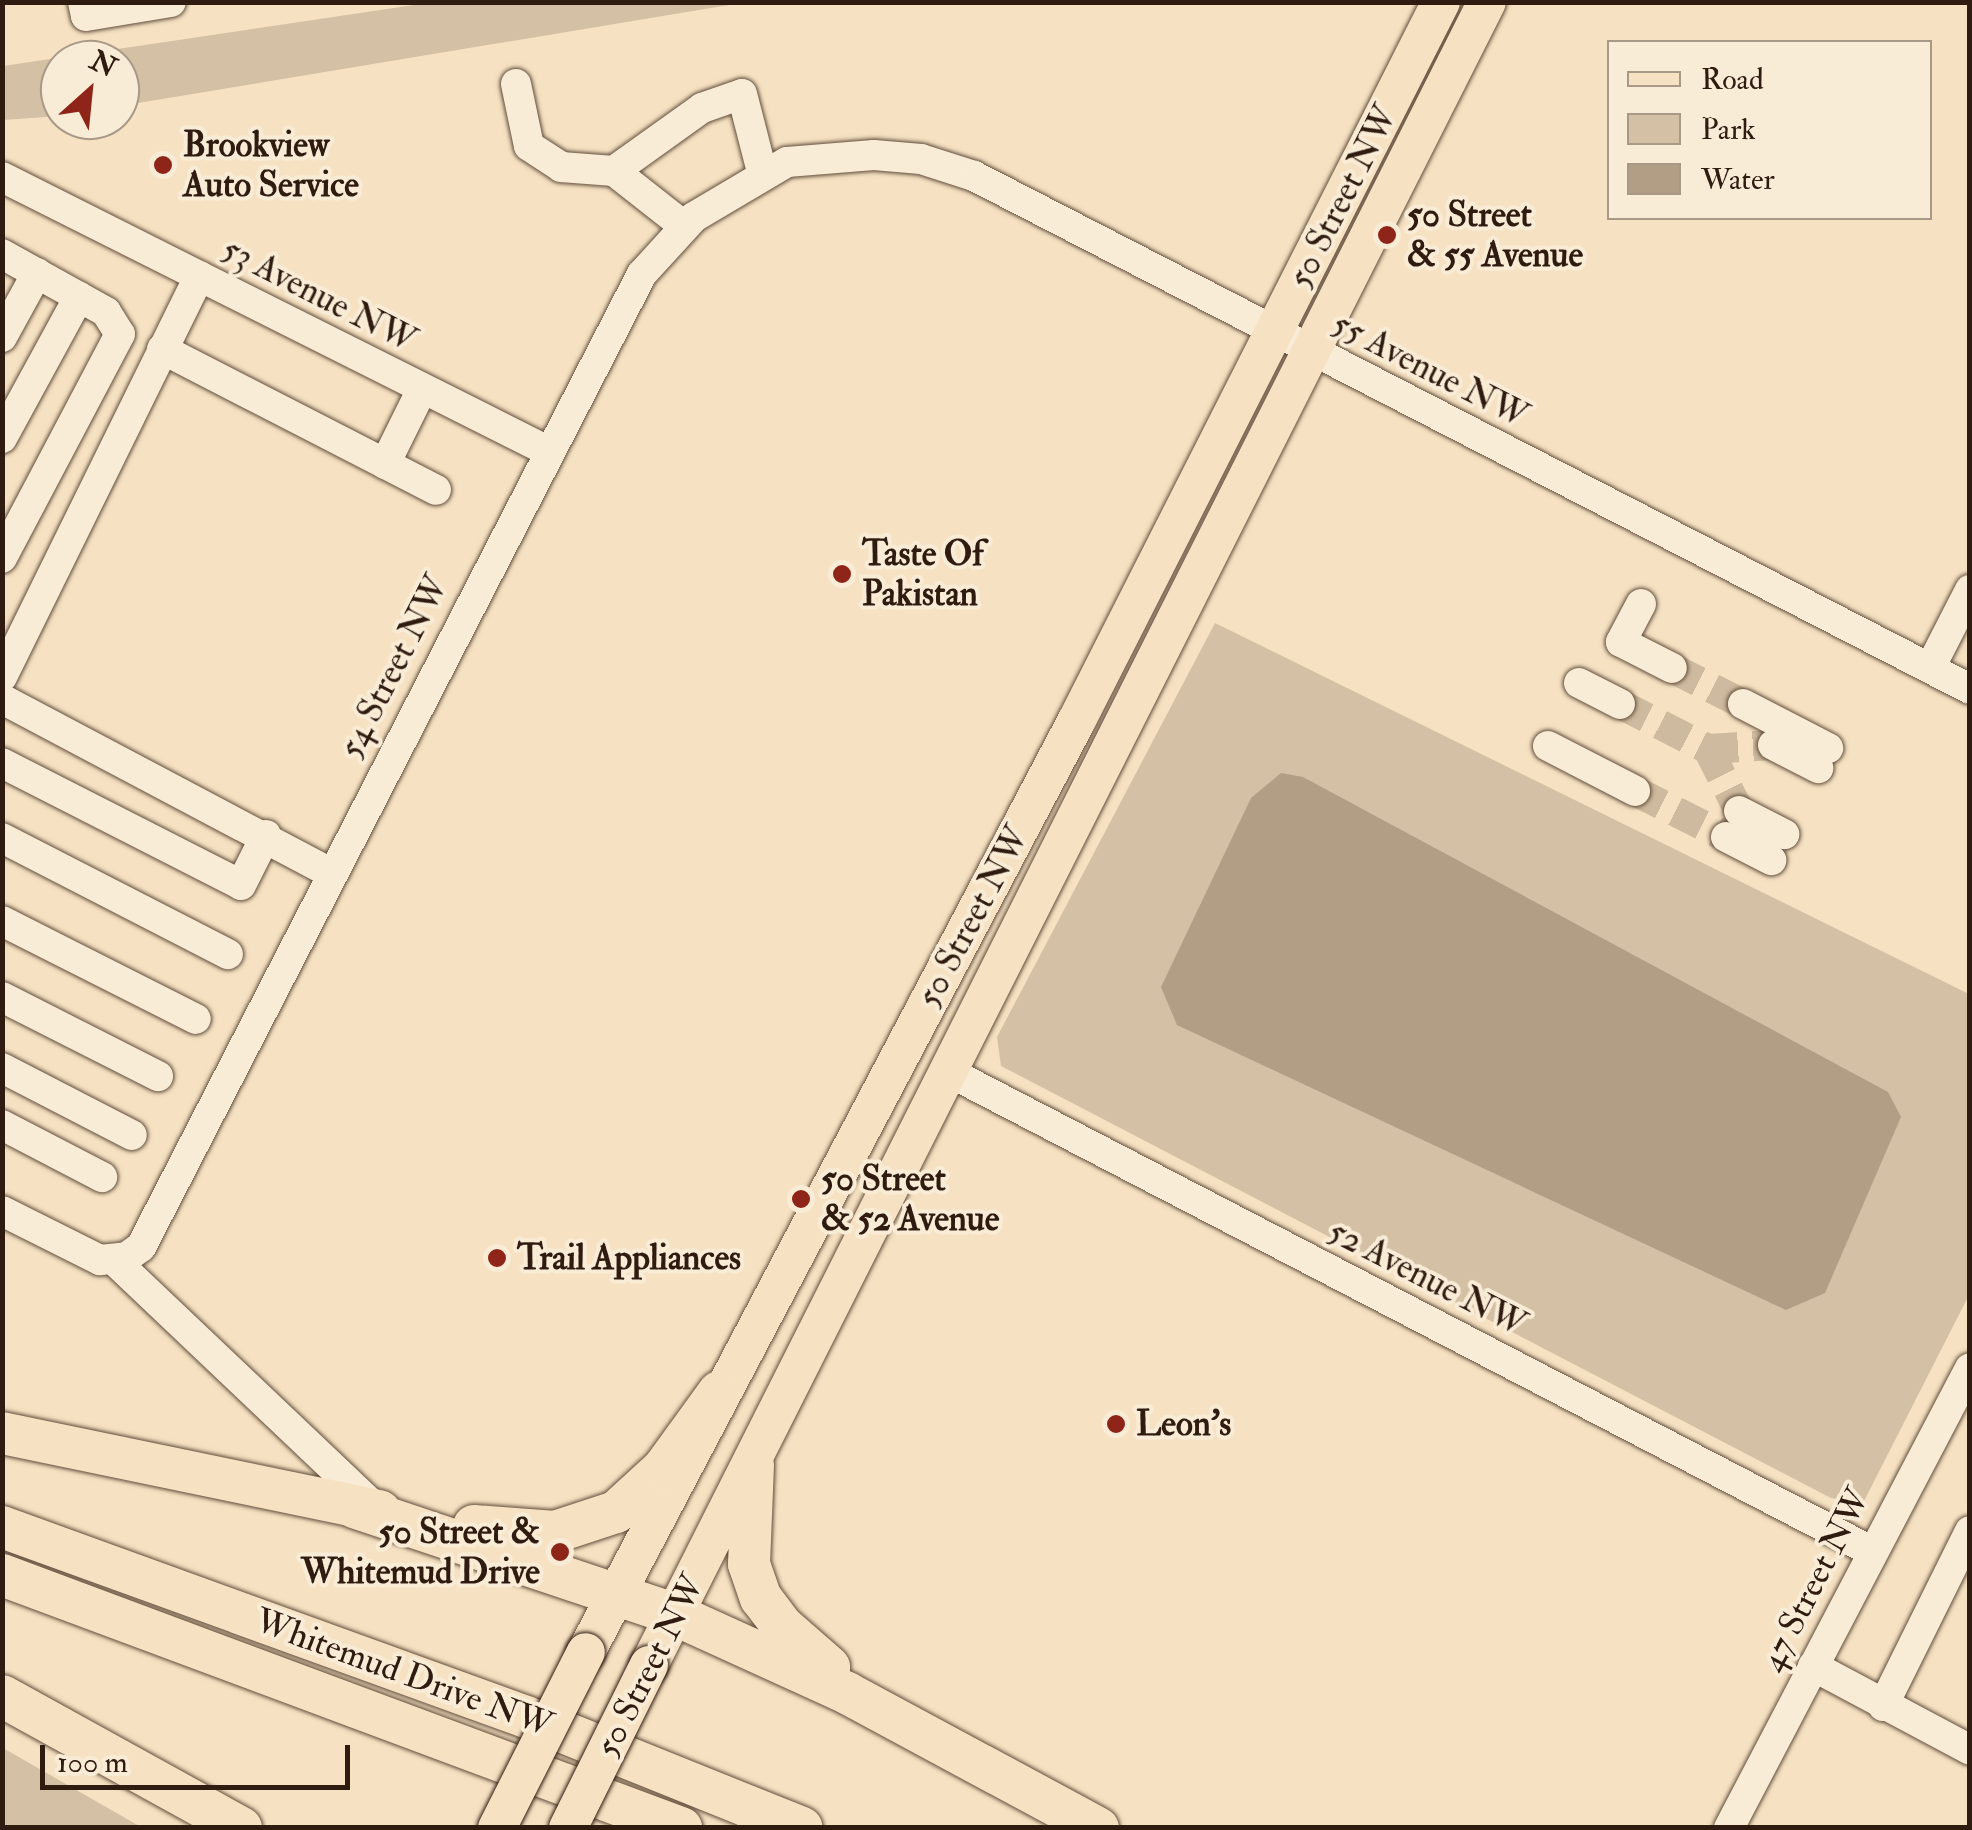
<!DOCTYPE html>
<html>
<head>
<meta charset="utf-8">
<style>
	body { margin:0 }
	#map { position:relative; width:1972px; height:1830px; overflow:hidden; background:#f6e2c2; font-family:"IM FELL Double Pica",serif }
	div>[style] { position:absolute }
	.green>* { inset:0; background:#d4c0a4 }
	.water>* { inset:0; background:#b29e85 }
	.minor-tunnel>* { height:30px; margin-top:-15px; transform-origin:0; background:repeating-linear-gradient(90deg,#ceba9e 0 30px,transparent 0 45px) }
	.roads { filter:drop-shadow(0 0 2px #614d3c) drop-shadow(0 0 2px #614d3c) }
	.minor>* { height:30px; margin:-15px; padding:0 15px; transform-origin:15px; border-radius:15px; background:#f9ecd7 }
	.major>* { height:38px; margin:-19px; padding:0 19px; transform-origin:19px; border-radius:19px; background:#f6e2c2 }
	.highway>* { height:42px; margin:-21px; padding:0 21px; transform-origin:21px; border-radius:21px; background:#f6e2c2 }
	.bridges { filter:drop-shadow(0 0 2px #2f1b10) drop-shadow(0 0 2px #2f1b10) }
	.major-bridge>* { height:38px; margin:-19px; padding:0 19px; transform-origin:19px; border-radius:19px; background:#f6e2c2 }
	.dots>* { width:28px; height:28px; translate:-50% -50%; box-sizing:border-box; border:5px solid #f9ecd7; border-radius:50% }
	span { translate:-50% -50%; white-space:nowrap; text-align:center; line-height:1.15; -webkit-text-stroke:8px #f9ecd7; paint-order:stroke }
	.poi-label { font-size:35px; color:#2f1b10; font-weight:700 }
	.left { translate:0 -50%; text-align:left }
	.right { translate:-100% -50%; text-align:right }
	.street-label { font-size:35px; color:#2f1b10 }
	.frame { position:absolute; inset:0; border:5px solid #2f1b10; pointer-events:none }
	.legend { position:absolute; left:1607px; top:40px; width:325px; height:180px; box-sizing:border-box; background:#f9ecd7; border:2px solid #a89887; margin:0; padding:12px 18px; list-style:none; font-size:30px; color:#2f1b10 }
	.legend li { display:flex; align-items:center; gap:20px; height:50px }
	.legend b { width:50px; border:2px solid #a89887 }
	.north { position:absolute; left:40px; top:40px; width:100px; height:100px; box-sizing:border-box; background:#f9ecd7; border:2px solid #a89887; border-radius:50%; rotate:27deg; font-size:28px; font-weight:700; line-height:40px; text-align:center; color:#2f1b10 }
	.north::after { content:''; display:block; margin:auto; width:35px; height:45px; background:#8f2418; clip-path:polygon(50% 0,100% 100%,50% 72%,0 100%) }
	.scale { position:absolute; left:40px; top:1745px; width:310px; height:45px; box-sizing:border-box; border:5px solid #2f1b10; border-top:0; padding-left:12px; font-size:30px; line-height:35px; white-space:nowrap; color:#2f1b10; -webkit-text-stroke:8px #f9ecd7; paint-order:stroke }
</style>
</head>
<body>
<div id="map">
	<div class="green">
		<i style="clip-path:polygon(427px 3px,741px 3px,120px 106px,120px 60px,60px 60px,60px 116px,3px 120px,3px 66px)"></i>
		<i style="clip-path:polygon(1215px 623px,1969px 994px,1969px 1295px,1863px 1503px,1831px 1498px,1001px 1066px,997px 1037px)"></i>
		<i style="clip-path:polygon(2px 1748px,3px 1748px,141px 1827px,3px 1827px)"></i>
	</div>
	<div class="water">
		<i style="clip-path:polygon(1281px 773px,1303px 777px,1888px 1092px,1901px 1117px,1825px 1293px,1786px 1310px,1177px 1025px,1161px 987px,1251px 798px)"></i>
	</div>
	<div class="minor-tunnel">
		<i style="left:1672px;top:668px;width:80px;rotate:26.9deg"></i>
		<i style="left:1620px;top:704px;width:99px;rotate:27.1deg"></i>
		<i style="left:1708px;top:749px;width:69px;rotate:63.4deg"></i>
		<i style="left:1708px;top:749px;width:65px;rotate:-3.5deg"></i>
		<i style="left:1635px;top:791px;width:102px;rotate:26.8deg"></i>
	</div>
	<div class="roads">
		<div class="minor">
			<i style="left:83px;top:2px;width:14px;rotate:78deg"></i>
			<i style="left:86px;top:16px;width:86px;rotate:-9.4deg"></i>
			<i style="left:516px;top:84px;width:63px;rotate:78.2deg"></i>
			<i style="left:529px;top:146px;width:38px;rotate:33deg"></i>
			<i style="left:561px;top:167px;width:53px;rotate:4.3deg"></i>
			<i style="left:2px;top:177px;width:611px;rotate:26.65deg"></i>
			<i style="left:684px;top:226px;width:89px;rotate:-141.8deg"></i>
			<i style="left:614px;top:171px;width:108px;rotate:-35.6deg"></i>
			<i style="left:702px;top:108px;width:42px;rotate:-19.3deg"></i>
			<i style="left:742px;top:94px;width:81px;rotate:75.6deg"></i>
			<i style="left:2px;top:254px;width:119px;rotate:29.1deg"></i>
			<i style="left:106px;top:312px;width:26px;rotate:58deg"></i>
			<i style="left:120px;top:334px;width:253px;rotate:117.8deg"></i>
			<i style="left:2px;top:337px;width:73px;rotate:-61.3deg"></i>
			<i style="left:162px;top:349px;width:308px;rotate:27.2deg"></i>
			<i style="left:2px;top:438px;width:161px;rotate:-61.4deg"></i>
			<i style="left:385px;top:464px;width:84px;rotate:-63.7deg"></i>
			<i style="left:1641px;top:604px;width:43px;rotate:117.8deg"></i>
			<i style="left:1621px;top:642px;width:57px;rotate:27deg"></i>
			<i style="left:1930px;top:668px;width:88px;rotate:-62.9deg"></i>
			<i style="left:2px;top:677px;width:447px;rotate:-63.8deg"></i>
			<i style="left:1579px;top:683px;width:46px;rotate:27.1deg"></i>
			<i style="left:2px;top:699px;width:372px;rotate:27.9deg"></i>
			<i style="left:1743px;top:704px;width:96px;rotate:27.4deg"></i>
			<i style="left:1773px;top:745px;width:51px;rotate:27.1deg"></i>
			<i style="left:1548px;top:746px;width:98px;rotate:27.3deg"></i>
			<i style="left:2px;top:763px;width:268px;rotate:27deg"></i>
			<i style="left:241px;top:885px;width:56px;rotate:-63.4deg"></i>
			<i style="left:1739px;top:811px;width:51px;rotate:27.1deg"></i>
			<i style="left:1726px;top:837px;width:51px;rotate:27.1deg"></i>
			<i style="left:2px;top:838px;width:254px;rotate:27.2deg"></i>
			<i style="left:2px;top:921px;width:217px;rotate:26.8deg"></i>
			<i style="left:2px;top:997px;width:175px;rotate:26.9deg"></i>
			<i style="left:2px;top:1068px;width:146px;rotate:27.3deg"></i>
			<i style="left:949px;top:1072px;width:1039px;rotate:27.45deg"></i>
			<i style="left:2px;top:1125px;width:113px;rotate:27.5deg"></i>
			<i style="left:2px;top:1211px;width:110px;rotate:26.6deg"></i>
			<i style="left:100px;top:1260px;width:27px;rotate:-6deg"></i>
			<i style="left:127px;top:1257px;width:17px;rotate:-36deg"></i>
			<i style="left:141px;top:1247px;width:1094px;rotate:-62.76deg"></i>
			<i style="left:642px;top:274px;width:77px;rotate:-47.6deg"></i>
			<i style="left:694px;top:217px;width:108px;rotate:-30.6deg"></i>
			<i style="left:787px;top:162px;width:87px;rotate:-4.6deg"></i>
			<i style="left:874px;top:155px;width:47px;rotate:4.9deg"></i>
			<i style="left:921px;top:159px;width:56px;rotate:17.8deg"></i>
			<i style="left:974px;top:176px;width:1120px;rotate:27.25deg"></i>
			<i style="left:114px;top:1260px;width:361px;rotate:43.5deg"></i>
			<i style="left:1813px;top:1666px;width:178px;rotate:28.1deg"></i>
			<i style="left:1883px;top:1706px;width:195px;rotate:-63.6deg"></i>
			<i style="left:1729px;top:1828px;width:519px;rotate:-62.35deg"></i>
		</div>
		<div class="major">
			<i style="left:586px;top:1652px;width:1051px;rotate:-62.22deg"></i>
			<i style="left:1076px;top:722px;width:807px;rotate:-63.12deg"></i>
			<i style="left:649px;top:1665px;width:1862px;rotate:-63.26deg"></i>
		</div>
		<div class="highway">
			<i style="left:2px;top:1433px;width:386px;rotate:11.7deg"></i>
			<i style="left:753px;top:1465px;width:99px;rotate:92.3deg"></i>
			<i style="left:749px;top:1564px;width:36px;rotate:71deg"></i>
			<i style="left:761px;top:1598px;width:34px;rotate:53deg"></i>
			<i style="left:781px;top:1625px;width:64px;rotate:41.2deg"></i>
			<i style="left:354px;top:1507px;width:340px;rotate:18.5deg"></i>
			<i style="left:676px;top:1615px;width:188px;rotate:24.5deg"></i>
			<i style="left:847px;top:1693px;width:285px;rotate:28.3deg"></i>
			<i style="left:474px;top:1526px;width:81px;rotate:4.2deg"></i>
			<i style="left:555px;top:1532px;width:64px;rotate:-18.2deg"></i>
			<i style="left:616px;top:1512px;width:64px;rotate:-42.5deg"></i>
			<i style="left:663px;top:1469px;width:95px;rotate:-54deg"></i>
			<i style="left:2px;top:1527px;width:557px;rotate:19.93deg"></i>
			<i style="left:526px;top:1717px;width:297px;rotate:21.9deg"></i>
			<i style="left:2px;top:1575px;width:725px;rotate:20.44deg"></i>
			<i style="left:2px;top:1696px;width:273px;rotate:28.9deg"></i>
		</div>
	</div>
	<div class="bridges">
		<div class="major-bridge">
			<i style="left:497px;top:1828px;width:197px;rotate:-63.2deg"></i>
			<i style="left:568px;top:1828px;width:182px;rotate:-63.6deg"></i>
		</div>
	</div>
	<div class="dots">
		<i style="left:163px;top:165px;background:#8f2418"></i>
		<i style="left:1387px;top:235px;background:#8f2418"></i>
		<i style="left:842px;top:574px;background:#8f2418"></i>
		<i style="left:801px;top:1199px;background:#8f2418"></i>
		<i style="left:497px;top:1258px;background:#8f2418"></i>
		<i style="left:1116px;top:1424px;background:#8f2418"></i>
		<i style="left:560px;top:1552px;background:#8f2418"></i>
	</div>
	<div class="poi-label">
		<span class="left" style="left:183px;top:165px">Brookview<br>Auto Service</span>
		<span class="left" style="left:1407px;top:235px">50 Street<br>&amp; 55 Avenue</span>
		<span class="left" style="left:862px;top:574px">Taste Of<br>Pakistan</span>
		<span class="left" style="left:821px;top:1199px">50 Street<br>&amp; 52 Avenue</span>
		<span class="left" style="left:517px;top:1258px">Trail Appliances</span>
		<span class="left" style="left:1136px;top:1424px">Leon's</span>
		<span class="right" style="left:540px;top:1552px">50 Street &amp;<br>Whitemud Drive</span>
	</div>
	<div class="street-label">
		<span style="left:1343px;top:197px;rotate:-63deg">50 Street NW</span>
		<span style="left:319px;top:295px;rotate:27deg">53 Avenue NW</span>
		<span style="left:1430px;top:370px;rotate:27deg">55 Avenue NW</span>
		<span style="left:394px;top:667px;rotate:-63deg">54 Street NW</span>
		<span style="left:973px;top:917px;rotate:-62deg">50 Street NW</span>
		<span style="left:1427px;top:1278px;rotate:27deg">52 Avenue NW</span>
		<span style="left:1815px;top:1580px;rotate:-63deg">47 Street NW</span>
		<span style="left:650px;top:1666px;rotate:-63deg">50 Street NW</span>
		<span style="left:404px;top:1673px;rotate:20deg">Whitemud Drive NW</span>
	</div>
	<div class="frame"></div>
	<ul class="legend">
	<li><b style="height:12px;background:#f6e2c2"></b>Road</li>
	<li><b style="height:28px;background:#d4c0a4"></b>Park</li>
	<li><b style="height:28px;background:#b29e85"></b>Water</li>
	</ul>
	<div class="north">N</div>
	<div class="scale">100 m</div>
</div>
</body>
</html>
